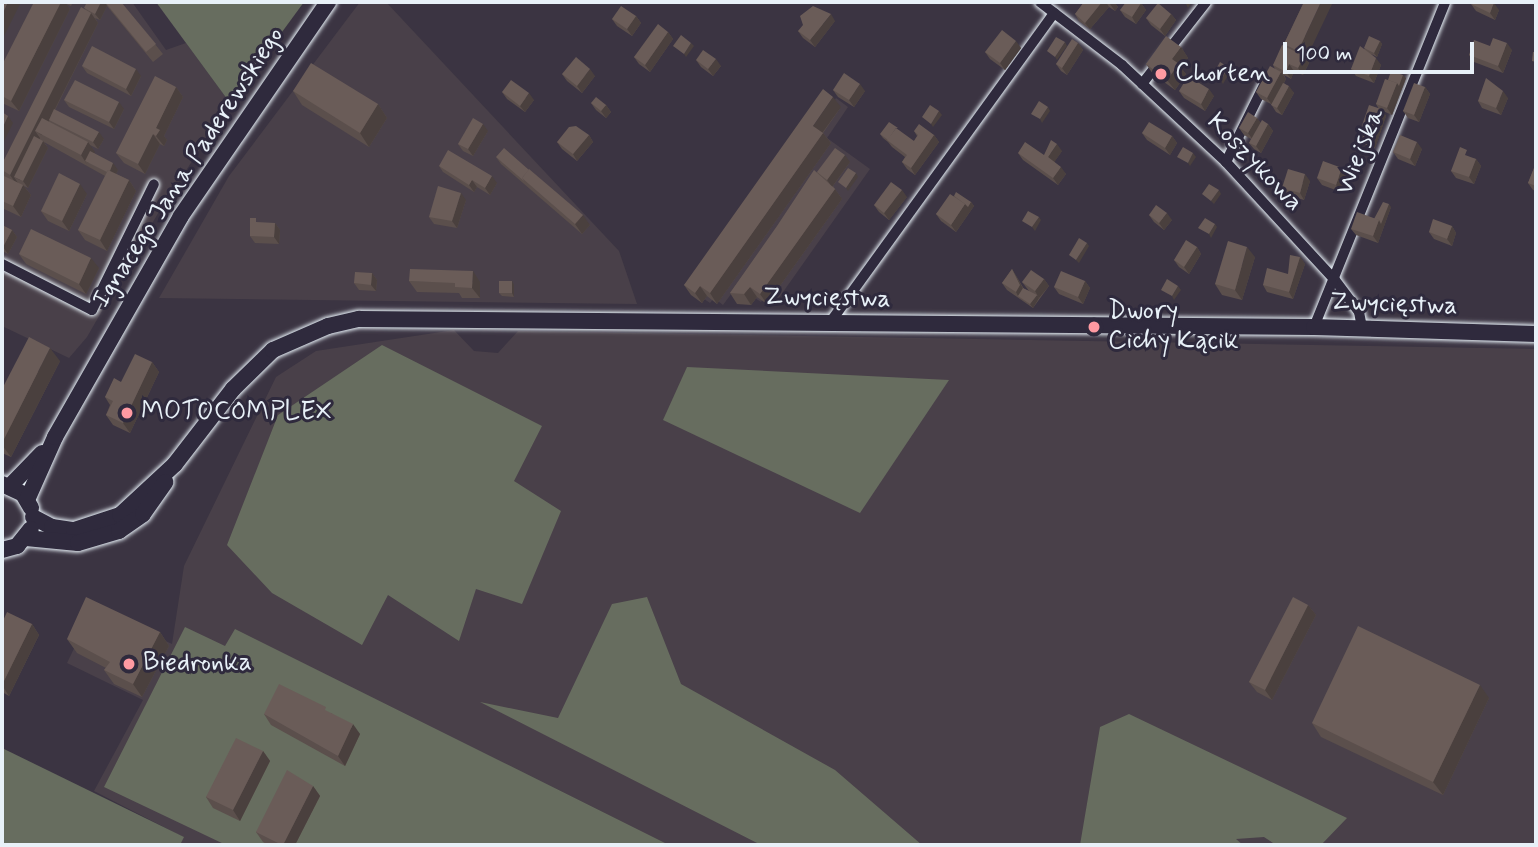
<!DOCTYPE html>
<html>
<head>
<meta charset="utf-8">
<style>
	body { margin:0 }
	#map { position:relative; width:1538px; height:847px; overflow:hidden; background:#3b3442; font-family:Mynerve,sans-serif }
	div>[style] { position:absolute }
	.built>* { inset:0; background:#494049 }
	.green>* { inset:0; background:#676d5f }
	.roads { filter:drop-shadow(0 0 2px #e8f1f8) drop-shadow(0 0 2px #e8f1f8) }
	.street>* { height:10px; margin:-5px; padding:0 5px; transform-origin:5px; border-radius:5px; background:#2f2a3d }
	.secondary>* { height:16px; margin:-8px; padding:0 8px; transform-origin:8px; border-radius:8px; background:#2f2a3d }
	.wall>* { inset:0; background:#5b4f4c }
	.shaded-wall>* { inset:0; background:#4a403e }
	.building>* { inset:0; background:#6a5c58 }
	.dots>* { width:19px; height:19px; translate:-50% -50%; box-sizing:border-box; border:4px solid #2f2a3d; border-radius:50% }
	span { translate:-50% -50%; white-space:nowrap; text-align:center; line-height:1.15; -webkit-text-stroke:6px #2f2a3d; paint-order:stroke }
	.poi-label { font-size:26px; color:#e8f1f8 }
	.left { translate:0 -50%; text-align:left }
	.street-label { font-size:26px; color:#e8f1f8 }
	.frame { position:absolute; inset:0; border:4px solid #e8f1f8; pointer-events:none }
	.scale { position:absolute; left:1283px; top:42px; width:191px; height:32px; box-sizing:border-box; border:4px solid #e8f1f8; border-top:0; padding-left:9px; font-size:21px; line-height:24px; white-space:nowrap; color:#e8f1f8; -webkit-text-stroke:5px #2f2a3d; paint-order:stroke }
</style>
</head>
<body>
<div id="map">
	<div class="built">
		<i style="clip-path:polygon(2px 2px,132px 2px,166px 50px,186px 43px,230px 103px,157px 215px,87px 337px,69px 358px,2px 326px)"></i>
		<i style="clip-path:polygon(360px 2px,386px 2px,619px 251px,637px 304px,159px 298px,229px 176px)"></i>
		<i style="clip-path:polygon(836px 98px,848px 107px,827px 138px,870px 169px,776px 302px,766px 295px,761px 302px,737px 286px,723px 305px,714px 298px,710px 303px,697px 294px)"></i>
		<i style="clip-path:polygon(454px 330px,474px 351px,498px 353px,518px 331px,1536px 349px,1536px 845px,180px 845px,183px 837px,94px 791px,143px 700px,67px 663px,94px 607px,172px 644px,184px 566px,276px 377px,316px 351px)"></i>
	</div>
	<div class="green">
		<i style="clip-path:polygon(156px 2px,304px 2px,230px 103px)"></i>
		<i style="clip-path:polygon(382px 345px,542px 426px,514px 481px,561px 511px,522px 604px,476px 589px,459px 641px,388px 595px,362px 645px,272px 593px,227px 545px,278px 415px)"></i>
		<i style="clip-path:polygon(687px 367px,949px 380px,860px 513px,663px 420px)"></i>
		<i style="clip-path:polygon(647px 597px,681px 684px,835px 770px,922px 845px,761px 845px,480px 702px,558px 718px,612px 604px)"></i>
		<i style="clip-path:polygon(185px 627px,225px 646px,235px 629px,669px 845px,226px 845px,104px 787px)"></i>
		<i style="clip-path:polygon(1129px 714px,1347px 818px,1321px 845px,1276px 845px,1264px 837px,1236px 839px,1243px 845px,1080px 845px,1100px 727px)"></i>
		<i style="clip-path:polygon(2px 748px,184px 837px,180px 845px,2px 845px)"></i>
	</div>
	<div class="roads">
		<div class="street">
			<i style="left:1040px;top:2px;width:103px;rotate:37.5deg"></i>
			<i style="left:1122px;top:65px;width:142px;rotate:43deg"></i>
			<i style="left:1226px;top:162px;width:161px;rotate:47.3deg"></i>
			<i style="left:1335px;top:280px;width:40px;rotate:53deg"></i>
			<i style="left:1359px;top:312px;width:16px;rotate:79deg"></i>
			<i style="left:1142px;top:84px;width:104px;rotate:-52deg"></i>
			<i style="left:1226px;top:162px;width:88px;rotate:-63.7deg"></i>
			<i style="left:2px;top:264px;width:101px;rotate:27.1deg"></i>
			<i style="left:92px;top:310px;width:140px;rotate:-63.8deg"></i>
			<i style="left:829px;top:324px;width:384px;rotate:-54.1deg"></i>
			<i style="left:1314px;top:327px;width:350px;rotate:-68deg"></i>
		</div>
		<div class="secondary">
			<i style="left:2px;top:484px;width:23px;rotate:25deg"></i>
			<i style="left:23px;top:494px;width:16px;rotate:60deg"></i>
			<i style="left:10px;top:486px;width:46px;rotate:-45.9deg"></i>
			<i style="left:27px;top:500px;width:69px;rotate:-66deg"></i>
			<i style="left:55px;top:437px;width:254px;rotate:-60.3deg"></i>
			<i style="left:181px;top:216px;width:260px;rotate:-55.5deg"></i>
			<i style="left:33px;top:517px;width:21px;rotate:28deg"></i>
			<i style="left:52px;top:527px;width:22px;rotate:8deg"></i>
			<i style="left:74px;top:530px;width:48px;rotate:-18.1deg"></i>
			<i style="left:120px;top:515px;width:75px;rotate:-42.8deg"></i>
			<i style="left:175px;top:464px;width:95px;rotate:-52.3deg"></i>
			<i style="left:233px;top:389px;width:56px;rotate:-44.3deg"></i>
			<i style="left:273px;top:350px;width:60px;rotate:-23.6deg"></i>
			<i style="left:328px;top:326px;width:32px;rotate:-13deg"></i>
			<i style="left:359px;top:319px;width:955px;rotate:0.48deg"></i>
			<i style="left:1314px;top:327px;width:222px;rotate:1.8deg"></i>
			<i style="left:26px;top:538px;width:52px;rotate:5.5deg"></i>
			<i style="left:78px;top:543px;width:43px;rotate:-16.3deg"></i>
			<i style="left:119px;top:531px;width:29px;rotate:-35deg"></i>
			<i style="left:143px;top:514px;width:39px;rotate:-55deg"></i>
			<i style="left:2px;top:550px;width:16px;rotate:-15deg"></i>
			<i style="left:17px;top:546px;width:22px;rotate:-51deg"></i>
		</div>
	</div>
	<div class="wall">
		<i style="clip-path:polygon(61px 2px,73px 2px,71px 6px,66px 4px,70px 9px,19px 111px,2px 103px,2px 65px)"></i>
		<i style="clip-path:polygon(87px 2px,121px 2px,163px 54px,153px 62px,107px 6px,100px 20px,95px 18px,98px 23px,55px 110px,104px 139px,98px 149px,90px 145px,94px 153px,118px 170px,116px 174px,129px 180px,136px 191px,107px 251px,85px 240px,78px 230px,105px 176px,44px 142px,48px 148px,28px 188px,24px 186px,31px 195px,21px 217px,2px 208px,2px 175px,4px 176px,2px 172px,2px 164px,85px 10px)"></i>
		<i style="clip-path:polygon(1084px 2px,1114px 2px,1118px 7px,1115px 11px,1109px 7px,1090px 29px,1079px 21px,1075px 14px)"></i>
		<i style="clip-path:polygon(1304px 2px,1306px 59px,1309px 63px,1303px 75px,1294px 71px,1291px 79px,1284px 75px,1286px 79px,1284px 83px,1294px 93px,1282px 115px,1276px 112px,1271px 104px,1261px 99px,1256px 92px,1275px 69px,1273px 65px,1286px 48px,1284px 44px)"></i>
		<i style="clip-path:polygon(1141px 3px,1146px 10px,1136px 24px,1125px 17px,1120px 10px)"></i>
		<i style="clip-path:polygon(1471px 4px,1499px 10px,1495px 20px,1476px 11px)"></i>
		<i style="clip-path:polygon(1171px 14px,1176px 20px,1165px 36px,1151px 25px,1146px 18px)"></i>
		<i style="clip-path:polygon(636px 16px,641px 23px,632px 36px,617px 26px,612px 19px)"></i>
		<i style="clip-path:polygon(835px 21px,815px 47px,803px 38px,798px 31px)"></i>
		<i style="clip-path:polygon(668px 32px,673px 39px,650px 72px,639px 64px,634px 57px)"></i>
		<i style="clip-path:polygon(1380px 41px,1382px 44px,1377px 57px,1371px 54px,1381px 65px,1374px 83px,1356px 76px,1351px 69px,1364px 49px)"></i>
		<i style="clip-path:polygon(1078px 43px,1083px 50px,1067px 75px,1061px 71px,1056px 64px)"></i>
		<i style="clip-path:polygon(1490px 46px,1512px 50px,1503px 73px,1474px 62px,1469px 55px)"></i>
		<i style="clip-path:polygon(1181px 47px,1188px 58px,1181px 68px,1186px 74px,1175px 90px,1153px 74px,1146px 64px)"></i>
		<i style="clip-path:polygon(1021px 48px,1005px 70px,990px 59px,985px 52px)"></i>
		<i style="clip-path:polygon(696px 60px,721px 66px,713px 76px,701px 67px)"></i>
		<i style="clip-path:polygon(82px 66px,141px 76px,131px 96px,87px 73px)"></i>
		<i style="clip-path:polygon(562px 74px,595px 76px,582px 93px,567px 81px)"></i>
		<i style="clip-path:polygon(1406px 78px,1392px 115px,1383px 111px,1386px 116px,1375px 148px,1363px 144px,1358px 137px,1379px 109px,1376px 104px,1388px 80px)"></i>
		<i style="clip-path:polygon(176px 87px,183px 97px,164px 136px,167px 140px,164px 146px,160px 144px,145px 174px,124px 163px,116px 153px)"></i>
		<i style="clip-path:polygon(1425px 87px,1430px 94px,1419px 122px,1408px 118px,1403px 111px)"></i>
		<i style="clip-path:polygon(833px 90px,865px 91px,854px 107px,838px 97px)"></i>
		<i style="clip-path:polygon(293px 91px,378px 104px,387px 118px,369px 147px,302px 105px)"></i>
		<i style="clip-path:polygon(1179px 91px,1214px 96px,1205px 111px,1184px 98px)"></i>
		<i style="clip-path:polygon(502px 92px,534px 100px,525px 112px,507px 99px)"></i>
		<i style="clip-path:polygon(1508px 98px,1501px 115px,1482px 108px,1478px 101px)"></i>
		<i style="clip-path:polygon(64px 100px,124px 109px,114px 129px,69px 107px)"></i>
		<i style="clip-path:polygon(591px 103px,606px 105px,611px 112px,606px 118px,596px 110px)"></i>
		<i style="clip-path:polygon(841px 107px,823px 133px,831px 143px,717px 304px,707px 296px,702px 303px,691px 295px,684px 285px)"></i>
		<i style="clip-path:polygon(1257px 118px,1260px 123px,1268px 124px,1273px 131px,1261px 153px,1254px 149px,1249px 143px,1251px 139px,1244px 135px,1239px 128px)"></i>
		<i style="clip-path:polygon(488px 131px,473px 156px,463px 151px,458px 144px)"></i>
		<i style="clip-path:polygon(914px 131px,934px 135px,939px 142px,915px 175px,907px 169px,902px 162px,905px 157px,892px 147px,888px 142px,883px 138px,880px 134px,914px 141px,917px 136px)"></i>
		<i style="clip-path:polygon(1142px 133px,1172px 136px,1177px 143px,1170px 155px,1147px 140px)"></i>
		<i style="clip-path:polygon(589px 135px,593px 142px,577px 161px,562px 149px,557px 142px)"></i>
		<i style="clip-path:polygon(1422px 149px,1415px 166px,1398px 159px,1393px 152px)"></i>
		<i style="clip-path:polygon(1062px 151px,1054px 162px,1066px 174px,1058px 185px,1023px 160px,1018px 153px,1044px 155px)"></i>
		<i style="clip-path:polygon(496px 157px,590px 225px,582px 234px,501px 164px)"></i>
		<i style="clip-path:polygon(1472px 158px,1476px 159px,1481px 166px,1474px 184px,1456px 178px,1451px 171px)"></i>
		<i style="clip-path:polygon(850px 162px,833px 186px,842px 199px,767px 304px,757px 297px,751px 305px,737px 304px,730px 293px,817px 172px)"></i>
		<i style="clip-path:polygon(1536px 163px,1536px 191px,1533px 190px,1528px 183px)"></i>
		<i style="clip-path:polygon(439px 166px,497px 183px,490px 195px,477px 187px,474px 192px,443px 172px)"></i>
		<i style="clip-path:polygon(1347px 175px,1341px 192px,1322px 185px,1317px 178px)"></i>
		<i style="clip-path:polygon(1310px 181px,1304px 200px,1287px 195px,1282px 188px)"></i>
		<i style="clip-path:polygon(87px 194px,69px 231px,48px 221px,41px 211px)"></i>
		<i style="clip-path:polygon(954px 196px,971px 202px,974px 206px,956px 232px,941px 221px,936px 214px)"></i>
		<i style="clip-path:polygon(907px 197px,889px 220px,879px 212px,874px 205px)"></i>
		<i style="clip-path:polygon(466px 200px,457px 228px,434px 224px,429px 217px)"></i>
		<i style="clip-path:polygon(1391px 207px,1378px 243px,1356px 235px,1351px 229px,1374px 219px)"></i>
		<i style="clip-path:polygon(1149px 215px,1172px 220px,1164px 230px,1154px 222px)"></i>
		<i style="clip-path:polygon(260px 223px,275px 223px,280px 230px,279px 244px,255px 243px,250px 236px)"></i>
		<i style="clip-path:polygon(2px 225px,12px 230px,17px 237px,8px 254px,2px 251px)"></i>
		<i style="clip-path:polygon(1452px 226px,1456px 233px,1452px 246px,1434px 239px,1429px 232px)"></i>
		<i style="clip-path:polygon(1197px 247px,1201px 254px,1189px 274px,1179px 267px,1174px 260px)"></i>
		<i style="clip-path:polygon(19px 254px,99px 268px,86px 294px,26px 264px)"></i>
		<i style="clip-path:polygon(1255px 257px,1242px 300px,1222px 295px,1215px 284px)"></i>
		<i style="clip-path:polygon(1300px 257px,1305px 264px,1293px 299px,1267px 292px,1263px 285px,1288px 274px)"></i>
		<i style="clip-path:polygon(1012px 269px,1024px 289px,1029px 291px,1022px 282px,1044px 279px,1049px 286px,1033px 308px,1007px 290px,1002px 283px)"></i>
		<i style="clip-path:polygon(372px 273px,377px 280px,376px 291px,359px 290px,354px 283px)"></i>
		<i style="clip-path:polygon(409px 281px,480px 282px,480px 298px,462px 298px,459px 293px,417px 292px)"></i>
		<i style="clip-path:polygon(1085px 281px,1090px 288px,1083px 304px,1059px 294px,1054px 287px)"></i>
		<i style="clip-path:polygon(514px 285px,514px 297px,502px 296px,499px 293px)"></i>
		<i style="clip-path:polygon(60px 361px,11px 457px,2px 453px,2px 389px)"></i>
		<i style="clip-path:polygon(152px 362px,159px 372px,130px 433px,113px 425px,106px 415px,110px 405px,105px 397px,121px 382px)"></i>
		<i style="clip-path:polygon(1308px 605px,1316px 615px,1272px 700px,1257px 692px,1249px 682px)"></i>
		<i style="clip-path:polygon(2px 623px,32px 624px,39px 635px,9px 696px,2px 692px)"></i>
		<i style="clip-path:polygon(160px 632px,169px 646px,142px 697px,114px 684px,104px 670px,106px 668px,77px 653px,67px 639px)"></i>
		<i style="clip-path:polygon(1489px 698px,1443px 795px,1321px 737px,1312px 723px)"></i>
		<i style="clip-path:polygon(331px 713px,360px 734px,345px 766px,271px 725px,264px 714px)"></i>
		<i style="clip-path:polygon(263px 751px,270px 761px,240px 821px,213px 808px,206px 797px)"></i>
		<i style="clip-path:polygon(313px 786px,320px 796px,295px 845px,268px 845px,263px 842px,256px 832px)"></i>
	</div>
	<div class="shaded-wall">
		<i style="clip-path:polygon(8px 2px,21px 2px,2px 40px,2px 15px)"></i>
		<i style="clip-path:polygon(61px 2px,65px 2px,70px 9px,19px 111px,11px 101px)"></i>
		<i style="clip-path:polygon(101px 2px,105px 2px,107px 6px,100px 20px,95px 14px)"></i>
		<i style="clip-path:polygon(1102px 2px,1106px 2px,1109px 7px,1090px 29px,1085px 23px)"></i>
		<i style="clip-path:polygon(1112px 2px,1114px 2px,1118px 7px,1115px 11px,1110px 4px)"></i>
		<i style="clip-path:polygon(1187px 2px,1192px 2px,1188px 8px,1186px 4px)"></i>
		<i style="clip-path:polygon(1321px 2px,1333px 2px,1306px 59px,1309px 63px,1303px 75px,1298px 68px,1303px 59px,1298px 51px)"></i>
		<i style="clip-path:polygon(1141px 3px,1146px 10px,1136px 24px,1132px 17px)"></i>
		<i style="clip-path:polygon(1494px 3px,1499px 10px,1495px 20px,1490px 13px)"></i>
		<i style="clip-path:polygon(91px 13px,98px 23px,42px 135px,35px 131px,40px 138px,20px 180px,14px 177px,18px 183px,17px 185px,10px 175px)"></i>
		<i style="clip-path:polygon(831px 14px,835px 21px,815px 47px,810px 40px)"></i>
		<i style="clip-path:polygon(1171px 14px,1176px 20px,1165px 36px,1160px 29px)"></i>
		<i style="clip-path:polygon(636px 16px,641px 23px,632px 36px,627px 29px)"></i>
		<i style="clip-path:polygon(668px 32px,673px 39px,650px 72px,645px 65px)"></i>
		<i style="clip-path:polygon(1016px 41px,1021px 48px,1005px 70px,1000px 63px)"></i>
		<i style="clip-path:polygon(1380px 41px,1382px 44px,1377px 57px,1374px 53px)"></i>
		<i style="clip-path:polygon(1065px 42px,1067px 46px,1057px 60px,1055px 57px)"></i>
		<i style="clip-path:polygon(691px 43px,694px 46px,686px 57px,684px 54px)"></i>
		<i style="clip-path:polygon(1078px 43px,1083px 50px,1067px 75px,1062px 68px)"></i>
		<i style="clip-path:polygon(1507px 43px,1512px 50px,1503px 73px,1498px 66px)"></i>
		<i style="clip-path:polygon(1181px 47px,1188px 58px,1181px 68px,1186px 74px,1175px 90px,1167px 80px,1172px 59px)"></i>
		<i style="clip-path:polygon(1376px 58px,1381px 65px,1374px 83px,1369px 76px)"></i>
		<i style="clip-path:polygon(716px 59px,721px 66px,713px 76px,708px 69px)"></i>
		<i style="clip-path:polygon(1289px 64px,1294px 71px,1291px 79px,1286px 72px)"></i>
		<i style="clip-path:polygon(1228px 67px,1231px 70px,1223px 84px,1221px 81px)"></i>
		<i style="clip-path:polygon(136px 69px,141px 76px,131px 96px,126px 89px)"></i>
		<i style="clip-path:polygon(590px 69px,595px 76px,582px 93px,577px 86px)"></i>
		<i style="clip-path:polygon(1281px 72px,1286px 79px,1272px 105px,1267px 98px)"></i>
		<i style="clip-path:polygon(1403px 75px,1406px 78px,1392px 115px,1387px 108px,1397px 83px)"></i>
		<i style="clip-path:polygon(860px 84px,865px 91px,854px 107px,849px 100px)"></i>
		<i style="clip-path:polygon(1289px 86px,1294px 93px,1282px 115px,1277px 108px)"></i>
		<i style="clip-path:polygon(176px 87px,183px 97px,164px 136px,167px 140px,164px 146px,156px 136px,156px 128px)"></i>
		<i style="clip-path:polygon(1425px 87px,1430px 94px,1419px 122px,1414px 115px)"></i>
		<i style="clip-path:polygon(1209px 89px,1214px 96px,1205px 111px,1201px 104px)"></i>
		<i style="clip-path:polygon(1503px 91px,1508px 98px,1501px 115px,1496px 108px)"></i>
		<i style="clip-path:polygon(529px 93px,534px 100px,525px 112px,520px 106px)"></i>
		<i style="clip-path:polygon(833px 97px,841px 107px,820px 136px,813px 126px)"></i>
		<i style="clip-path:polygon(119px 102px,124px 109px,114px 129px,109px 122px)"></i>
		<i style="clip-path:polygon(378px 104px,387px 118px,369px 147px,360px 133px)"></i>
		<i style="clip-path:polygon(606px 105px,611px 112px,606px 118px,601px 111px)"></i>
		<i style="clip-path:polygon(1048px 107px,1050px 111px,1042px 123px,1040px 119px)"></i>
		<i style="clip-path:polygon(1381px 109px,1386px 116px,1375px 148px,1370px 142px)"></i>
		<i style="clip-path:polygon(939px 111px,942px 115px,933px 127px,931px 124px)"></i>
		<i style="clip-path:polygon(8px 116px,13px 123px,2px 145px,2px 129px)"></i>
		<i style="clip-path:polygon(1257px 118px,1262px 124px,1253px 140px,1248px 133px)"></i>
		<i style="clip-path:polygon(483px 124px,488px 131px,473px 156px,468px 149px)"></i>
		<i style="clip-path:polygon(1268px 124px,1273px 131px,1261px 153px,1256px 146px)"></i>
		<i style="clip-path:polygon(99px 132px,104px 139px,98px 149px,93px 142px)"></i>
		<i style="clip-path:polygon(823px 133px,831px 143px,717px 304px,710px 293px)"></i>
		<i style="clip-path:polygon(153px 134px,160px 144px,145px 174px,138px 164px)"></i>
		<i style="clip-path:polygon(589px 135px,593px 142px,577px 161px,573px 154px)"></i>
		<i style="clip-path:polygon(934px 135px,939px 142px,915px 175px,911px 168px)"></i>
		<i style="clip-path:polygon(1172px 136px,1177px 143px,1170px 155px,1165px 148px)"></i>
		<i style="clip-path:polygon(43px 141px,48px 148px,28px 188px,23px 181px)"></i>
		<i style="clip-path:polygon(88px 142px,95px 152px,89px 163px,85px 161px,88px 166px,81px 155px)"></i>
		<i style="clip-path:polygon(1417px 142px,1422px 149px,1415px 166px,1410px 159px)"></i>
		<i style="clip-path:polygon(1057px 144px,1062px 151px,1053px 164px,1048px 157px)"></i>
		<i style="clip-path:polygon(1193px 153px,1196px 157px,1190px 166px,1188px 163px)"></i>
		<i style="clip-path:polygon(845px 155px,850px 162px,832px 187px,827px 180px)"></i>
		<i style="clip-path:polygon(1476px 159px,1481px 166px,1474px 184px,1469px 177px)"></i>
		<i style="clip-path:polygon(113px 163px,118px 170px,113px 180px,108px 173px)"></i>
		<i style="clip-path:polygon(1061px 167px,1066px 174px,1058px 185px,1053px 178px)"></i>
		<i style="clip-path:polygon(1342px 168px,1347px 175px,1341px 192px,1336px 185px)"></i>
		<i style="clip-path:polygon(856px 173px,858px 177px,848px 191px,846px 188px)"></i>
		<i style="clip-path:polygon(1305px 174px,1310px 181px,1304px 200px,1300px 193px)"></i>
		<i style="clip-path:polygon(492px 176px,497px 183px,490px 195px,485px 188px)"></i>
		<i style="clip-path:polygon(129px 180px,136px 191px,107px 251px,100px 240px)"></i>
		<i style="clip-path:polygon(472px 180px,477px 187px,474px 192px,469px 185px)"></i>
		<i style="clip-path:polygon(80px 184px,87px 194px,69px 231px,62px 221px)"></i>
		<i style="clip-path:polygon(23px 185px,31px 195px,21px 217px,13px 206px)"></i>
		<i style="clip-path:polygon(835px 189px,842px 199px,767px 304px,760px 294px)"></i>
		<i style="clip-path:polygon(902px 190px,907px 197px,889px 220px,884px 213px)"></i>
		<i style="clip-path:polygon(1219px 190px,1221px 194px,1214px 204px,1211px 201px)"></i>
		<i style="clip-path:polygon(461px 193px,466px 200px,457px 228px,452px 221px)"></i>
		<i style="clip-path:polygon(971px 202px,974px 206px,956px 232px,951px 225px,965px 204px)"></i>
		<i style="clip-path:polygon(1389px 204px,1391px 207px,1378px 243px,1373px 236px,1379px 220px)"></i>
		<i style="clip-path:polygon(1167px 213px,1172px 220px,1164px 230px,1159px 223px)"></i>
		<i style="clip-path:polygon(583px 215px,590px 225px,582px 234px,575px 224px)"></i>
		<i style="clip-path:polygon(1039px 217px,1041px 220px,1035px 231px,1032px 227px)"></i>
		<i style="clip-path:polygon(275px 223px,280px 230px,279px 244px,274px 237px)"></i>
		<i style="clip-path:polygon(1215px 224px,1217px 227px,1211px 238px,1209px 234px)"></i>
		<i style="clip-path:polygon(1452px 226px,1456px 233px,1452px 246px,1447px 239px)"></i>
		<i style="clip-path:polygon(12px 230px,17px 237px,8px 254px,3px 247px)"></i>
		<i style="clip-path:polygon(1087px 243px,1089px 246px,1079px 263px,1076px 260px)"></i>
		<i style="clip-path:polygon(1197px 247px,1201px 254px,1189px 274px,1184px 267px)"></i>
		<i style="clip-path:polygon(1247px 247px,1255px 257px,1242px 300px,1235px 290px)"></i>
		<i style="clip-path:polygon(1300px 257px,1305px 264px,1293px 299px,1289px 292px)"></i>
		<i style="clip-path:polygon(91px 258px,99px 268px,86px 294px,79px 284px)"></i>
		<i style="clip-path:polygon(1012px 269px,1025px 292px,1018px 296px,1016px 292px)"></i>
		<i style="clip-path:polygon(473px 271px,480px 282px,480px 298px,472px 288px)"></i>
		<i style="clip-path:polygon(372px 273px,377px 280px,376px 291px,371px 285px)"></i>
		<i style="clip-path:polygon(1044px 279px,1049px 286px,1039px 298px,1035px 291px)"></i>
		<i style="clip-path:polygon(512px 281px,514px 285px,514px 297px,512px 293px)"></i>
		<i style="clip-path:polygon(1085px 281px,1090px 288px,1083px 304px,1078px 297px)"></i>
		<i style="clip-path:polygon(700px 286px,707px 296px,702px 303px,695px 293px)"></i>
		<i style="clip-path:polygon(1178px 286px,1181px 290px,1174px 300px,1172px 296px)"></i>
		<i style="clip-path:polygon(750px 287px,757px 297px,751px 305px,744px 294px)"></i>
		<i style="clip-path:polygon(1037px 295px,1039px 298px,1033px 308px,1030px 304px)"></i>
		<i style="clip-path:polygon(50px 348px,60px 361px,11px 457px,2px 445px,2px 443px)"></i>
		<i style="clip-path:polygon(152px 362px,159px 372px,130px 433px,123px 423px)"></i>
		<i style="clip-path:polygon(1308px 605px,1316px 615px,1272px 700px,1265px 690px)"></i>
		<i style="clip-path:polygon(32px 624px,39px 635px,9px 696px,2px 685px)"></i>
		<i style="clip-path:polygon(160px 632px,169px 646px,142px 697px,133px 684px)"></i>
		<i style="clip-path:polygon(1480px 685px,1489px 698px,1443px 795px,1433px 782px)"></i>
		<i style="clip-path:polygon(353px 724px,360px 734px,345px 766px,338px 756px)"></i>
		<i style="clip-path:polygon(263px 751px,270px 761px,240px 821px,233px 810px)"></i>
		<i style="clip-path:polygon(313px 786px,320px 796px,295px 845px,283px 845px)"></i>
	</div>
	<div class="building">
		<i style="clip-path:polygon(2px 2px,8px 2px,2px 15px)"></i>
		<i style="clip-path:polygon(34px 2px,61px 2px,11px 101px,2px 96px,2px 65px)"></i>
		<i style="clip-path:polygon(87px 2px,101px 2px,95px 14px,84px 8px)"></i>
		<i style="clip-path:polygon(105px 2px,121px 2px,156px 44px,146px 52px)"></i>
		<i style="clip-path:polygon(1084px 2px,1102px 2px,1085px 23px,1075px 14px)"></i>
		<i style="clip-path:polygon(1126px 2px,1138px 2px,1141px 3px,1132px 17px,1120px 10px)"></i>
		<i style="clip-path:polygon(1304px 2px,1321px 2px,1298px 51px,1284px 44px)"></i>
		<i style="clip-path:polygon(1472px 2px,1490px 2px,1494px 3px,1490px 13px,1471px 4px)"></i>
		<i style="clip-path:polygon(1158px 3px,1171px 14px,1160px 29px,1146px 18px)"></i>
		<i style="clip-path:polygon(621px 6px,636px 16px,627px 29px,612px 19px)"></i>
		<i style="clip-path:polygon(813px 6px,831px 14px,810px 40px,798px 31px,803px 25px,800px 16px)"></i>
		<i style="clip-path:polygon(81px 7px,91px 13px,10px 175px,2px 170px,2px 164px)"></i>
		<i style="clip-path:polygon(658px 24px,668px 32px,645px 65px,634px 57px)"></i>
		<i style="clip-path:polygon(1002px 30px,1016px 41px,1000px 63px,985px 52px)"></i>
		<i style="clip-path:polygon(681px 35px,691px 43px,684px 54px,673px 46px)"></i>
		<i style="clip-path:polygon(1166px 36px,1181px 47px,1172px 59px,1179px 64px,1167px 80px,1146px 64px)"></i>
		<i style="clip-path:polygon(1369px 36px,1380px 41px,1374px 53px,1364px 48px)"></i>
		<i style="clip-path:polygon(1056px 37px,1065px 42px,1055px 57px,1047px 51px)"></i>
		<i style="clip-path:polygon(1493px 38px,1507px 43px,1498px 66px,1469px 55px,1474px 40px,1490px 46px)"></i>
		<i style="clip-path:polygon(1072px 39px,1078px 43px,1062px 68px,1056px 64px)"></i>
		<i style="clip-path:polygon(1282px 45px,1304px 56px,1298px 68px,1289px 64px,1286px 72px,1273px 65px)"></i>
		<i style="clip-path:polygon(92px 46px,136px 69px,126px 89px,82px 66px)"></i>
		<i style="clip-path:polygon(1360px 46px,1376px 58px,1369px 76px,1351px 69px)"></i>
		<i style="clip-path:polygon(703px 50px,716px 59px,708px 69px,696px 60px)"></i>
		<i style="clip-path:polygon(1533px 52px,1536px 52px,1536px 62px,1532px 61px)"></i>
		<i style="clip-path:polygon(576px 57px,590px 69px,577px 86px,562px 74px)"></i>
		<i style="clip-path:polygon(1220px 62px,1228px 67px,1221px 81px,1212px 76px)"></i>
		<i style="clip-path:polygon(311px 63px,378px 104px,360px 133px,293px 91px)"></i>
		<i style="clip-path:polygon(1270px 66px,1281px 72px,1267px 98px,1256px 92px)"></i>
		<i style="clip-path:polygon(1391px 71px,1403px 75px,1399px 86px,1397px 83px,1388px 80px)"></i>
		<i style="clip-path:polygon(844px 73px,860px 84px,849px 100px,833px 90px)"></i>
		<i style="clip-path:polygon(155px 76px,176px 87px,156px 128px,160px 130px,156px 136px,153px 134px,138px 164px,116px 153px)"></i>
		<i style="clip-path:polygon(1188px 76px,1209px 89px,1201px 104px,1179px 91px)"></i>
		<i style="clip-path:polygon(1486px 78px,1503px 91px,1496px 108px,1478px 101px)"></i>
		<i style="clip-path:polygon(1385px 79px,1397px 83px,1387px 108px,1376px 104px)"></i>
		<i style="clip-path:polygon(75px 80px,119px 102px,109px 122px,64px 100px)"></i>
		<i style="clip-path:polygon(511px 80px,529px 93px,520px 106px,502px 92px)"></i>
		<i style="clip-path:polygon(1283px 83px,1289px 86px,1277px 108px,1271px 105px)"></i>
		<i style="clip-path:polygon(1414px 83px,1425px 87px,1414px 115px,1403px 111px)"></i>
		<i style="clip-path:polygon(823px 89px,833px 97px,813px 126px,823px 133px,710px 293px,700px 286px,695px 293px,684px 285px)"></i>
		<i style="clip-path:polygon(596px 97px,606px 105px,601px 111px,591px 103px)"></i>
		<i style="clip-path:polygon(1039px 101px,1048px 107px,1040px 119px,1031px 114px)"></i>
		<i style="clip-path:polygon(930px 105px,939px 111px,931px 124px,922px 117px)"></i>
		<i style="clip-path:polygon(1369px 105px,1381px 109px,1370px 142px,1358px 137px)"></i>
		<i style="clip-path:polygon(54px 109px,99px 132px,93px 142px,49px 120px)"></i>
		<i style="clip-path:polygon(2px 112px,8px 116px,2px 129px)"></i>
		<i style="clip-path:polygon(1248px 112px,1257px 118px,1248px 133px,1239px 128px)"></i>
		<i style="clip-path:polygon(42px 118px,88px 142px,81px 155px,35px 131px)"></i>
		<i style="clip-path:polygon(473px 118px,483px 124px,468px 149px,458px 144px)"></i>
		<i style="clip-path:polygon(1262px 120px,1268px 124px,1256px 146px,1249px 143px)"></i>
		<i style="clip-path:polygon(889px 122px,898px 128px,896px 128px,888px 140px,880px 134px)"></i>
		<i style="clip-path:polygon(1149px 122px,1172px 136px,1165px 148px,1142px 133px)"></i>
		<i style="clip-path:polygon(919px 124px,934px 135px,911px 168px,902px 162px,907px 155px,887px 140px,896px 128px,914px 141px,918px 135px,914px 131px)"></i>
		<i style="clip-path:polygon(576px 126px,589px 135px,573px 154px,557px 142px,569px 127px)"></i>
		<i style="clip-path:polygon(1400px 135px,1417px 142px,1410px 159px,1393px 152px)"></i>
		<i style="clip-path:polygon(34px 136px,43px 141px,23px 181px,14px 177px)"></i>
		<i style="clip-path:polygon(1051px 140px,1057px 144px,1048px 157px,1061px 167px,1053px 178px,1018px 153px,1025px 142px,1044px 155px)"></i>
		<i style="clip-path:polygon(1183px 147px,1193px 153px,1188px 163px,1177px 157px)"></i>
		<i style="clip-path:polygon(1460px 147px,1467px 150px,1465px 155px,1476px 159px,1469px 177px,1451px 171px)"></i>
		<i style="clip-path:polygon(504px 148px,529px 170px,522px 178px,524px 181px,496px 157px)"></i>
		<i style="clip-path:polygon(835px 148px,845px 155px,827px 180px,817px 172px)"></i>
		<i style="clip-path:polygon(448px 150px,492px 176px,485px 188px,472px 180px,469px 185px,439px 166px)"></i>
		<i style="clip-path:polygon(90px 151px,113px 163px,110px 171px,108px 170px,107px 172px,85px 161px)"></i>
		<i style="clip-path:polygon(1323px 161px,1342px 168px,1336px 185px,1317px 178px)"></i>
		<i style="clip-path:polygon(1536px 163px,1536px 186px,1528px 183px)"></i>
		<i style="clip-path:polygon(848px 168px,856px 173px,846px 188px,838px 182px)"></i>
		<i style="clip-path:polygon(529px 169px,583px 215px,575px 224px,522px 178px)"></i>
		<i style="clip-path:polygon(1288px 169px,1305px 174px,1300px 193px,1282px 188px)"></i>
		<i style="clip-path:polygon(108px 170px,129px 180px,100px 240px,78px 230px)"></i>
		<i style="clip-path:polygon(814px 170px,835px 189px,760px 294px,750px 287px,744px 294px,730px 293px,777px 226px)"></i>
		<i style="clip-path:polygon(59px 173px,80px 184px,62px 221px,41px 211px)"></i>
		<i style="clip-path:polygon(2px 175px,23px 185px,13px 206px,2px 201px)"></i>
		<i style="clip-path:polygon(891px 182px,902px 190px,884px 213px,874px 205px)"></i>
		<i style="clip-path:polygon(1209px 184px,1219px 190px,1211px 201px,1202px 194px)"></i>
		<i style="clip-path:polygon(438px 186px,461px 193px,452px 221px,429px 217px)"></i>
		<i style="clip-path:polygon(956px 192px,971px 202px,968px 207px,965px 204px,954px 196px)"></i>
		<i style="clip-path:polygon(950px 194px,965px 204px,951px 225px,936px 214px)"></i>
		<i style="clip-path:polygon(1383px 202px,1389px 204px,1381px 224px,1379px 220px,1374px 219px)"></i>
		<i style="clip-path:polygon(1156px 205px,1167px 213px,1159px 223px,1149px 215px)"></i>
		<i style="clip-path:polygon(1028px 211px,1039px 217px,1032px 227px,1022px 221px)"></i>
		<i style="clip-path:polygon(1357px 212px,1379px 220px,1373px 236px,1351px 229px)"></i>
		<i style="clip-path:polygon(250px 218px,256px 218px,256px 222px,275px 223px,274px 237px,250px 236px)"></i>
		<i style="clip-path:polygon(1205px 218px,1215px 224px,1209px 234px,1198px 228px)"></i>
		<i style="clip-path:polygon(1433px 219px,1452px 226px,1447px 239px,1429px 232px)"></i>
		<i style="clip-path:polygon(2px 225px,12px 230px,3px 247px,2px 246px)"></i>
		<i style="clip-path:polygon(31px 229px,91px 258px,79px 284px,19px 254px)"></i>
		<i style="clip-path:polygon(1079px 238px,1087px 243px,1076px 260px,1069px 255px)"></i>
		<i style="clip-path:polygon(1186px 240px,1197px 247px,1184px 267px,1174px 260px)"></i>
		<i style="clip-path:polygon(1228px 241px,1247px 247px,1235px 290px,1215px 284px)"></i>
		<i style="clip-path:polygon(1290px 255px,1300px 257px,1289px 292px,1263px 285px,1267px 268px,1288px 274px)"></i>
		<i style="clip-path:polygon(410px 269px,473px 271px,472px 288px,455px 287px,455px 283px,409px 281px)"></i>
		<i style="clip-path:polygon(1012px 269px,1020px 285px,1016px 292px,1002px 283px)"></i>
		<i style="clip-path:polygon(1031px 270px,1044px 279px,1035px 291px,1022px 282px)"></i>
		<i style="clip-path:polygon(1061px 271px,1085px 281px,1078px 297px,1054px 287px)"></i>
		<i style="clip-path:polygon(355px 272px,372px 273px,371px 285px,354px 283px)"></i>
		<i style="clip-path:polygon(1167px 279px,1178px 286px,1172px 296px,1161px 290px)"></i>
		<i style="clip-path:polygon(499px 281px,512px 281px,512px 293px,499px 293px)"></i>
		<i style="clip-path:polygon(1023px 288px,1037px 295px,1030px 304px,1018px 296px)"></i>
		<i style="clip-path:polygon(29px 337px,50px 348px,2px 443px,2px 389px)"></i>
		<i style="clip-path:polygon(135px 354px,152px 362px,123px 423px,106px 415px,113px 401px,105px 397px,114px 378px,121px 382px)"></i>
		<i style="clip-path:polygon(86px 597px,160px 632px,133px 684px,104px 670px,110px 662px,67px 639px)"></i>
		<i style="clip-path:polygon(1293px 597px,1308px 605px,1265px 690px,1249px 682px)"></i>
		<i style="clip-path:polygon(7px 612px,32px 624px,2px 685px,2px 623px)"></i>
		<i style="clip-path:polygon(1358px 626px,1480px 685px,1433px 782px,1312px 723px)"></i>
		<i style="clip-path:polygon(279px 684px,326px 707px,325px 710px,353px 724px,338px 756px,264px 714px)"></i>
		<i style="clip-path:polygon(236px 738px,263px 751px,233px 810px,206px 797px)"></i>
		<i style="clip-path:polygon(287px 770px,313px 786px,283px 845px,282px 845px,256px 832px)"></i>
	</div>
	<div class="dots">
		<i style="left:1161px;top:74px;background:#ff9aa2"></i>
		<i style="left:1094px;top:327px;background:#ff9aa2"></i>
		<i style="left:127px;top:413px;background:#ff9aa2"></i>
		<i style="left:129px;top:664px;background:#ff9aa2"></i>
	</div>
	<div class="poi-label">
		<span class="left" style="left:1175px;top:74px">Chorten</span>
		<span class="left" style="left:1108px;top:327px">Dwory<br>Cichy Kącik</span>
		<span class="left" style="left:141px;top:413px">MOTOCOMPLEX</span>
		<span class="left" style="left:143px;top:664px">Biedronka</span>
	</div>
	<div class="street-label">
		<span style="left:1361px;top:152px;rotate:-68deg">Wiejska</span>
		<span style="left:1254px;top:163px;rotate:46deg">Koszykowa</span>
		<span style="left:189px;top:168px;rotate:-57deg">Ignacego Jana Paderewskiego</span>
		<span style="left:827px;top:299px;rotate:1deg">Zwycięstwa</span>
		<span style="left:1394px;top:305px;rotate:2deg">Zwycięstwa</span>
	</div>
	<div class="frame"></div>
	<div class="scale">100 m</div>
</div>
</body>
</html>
